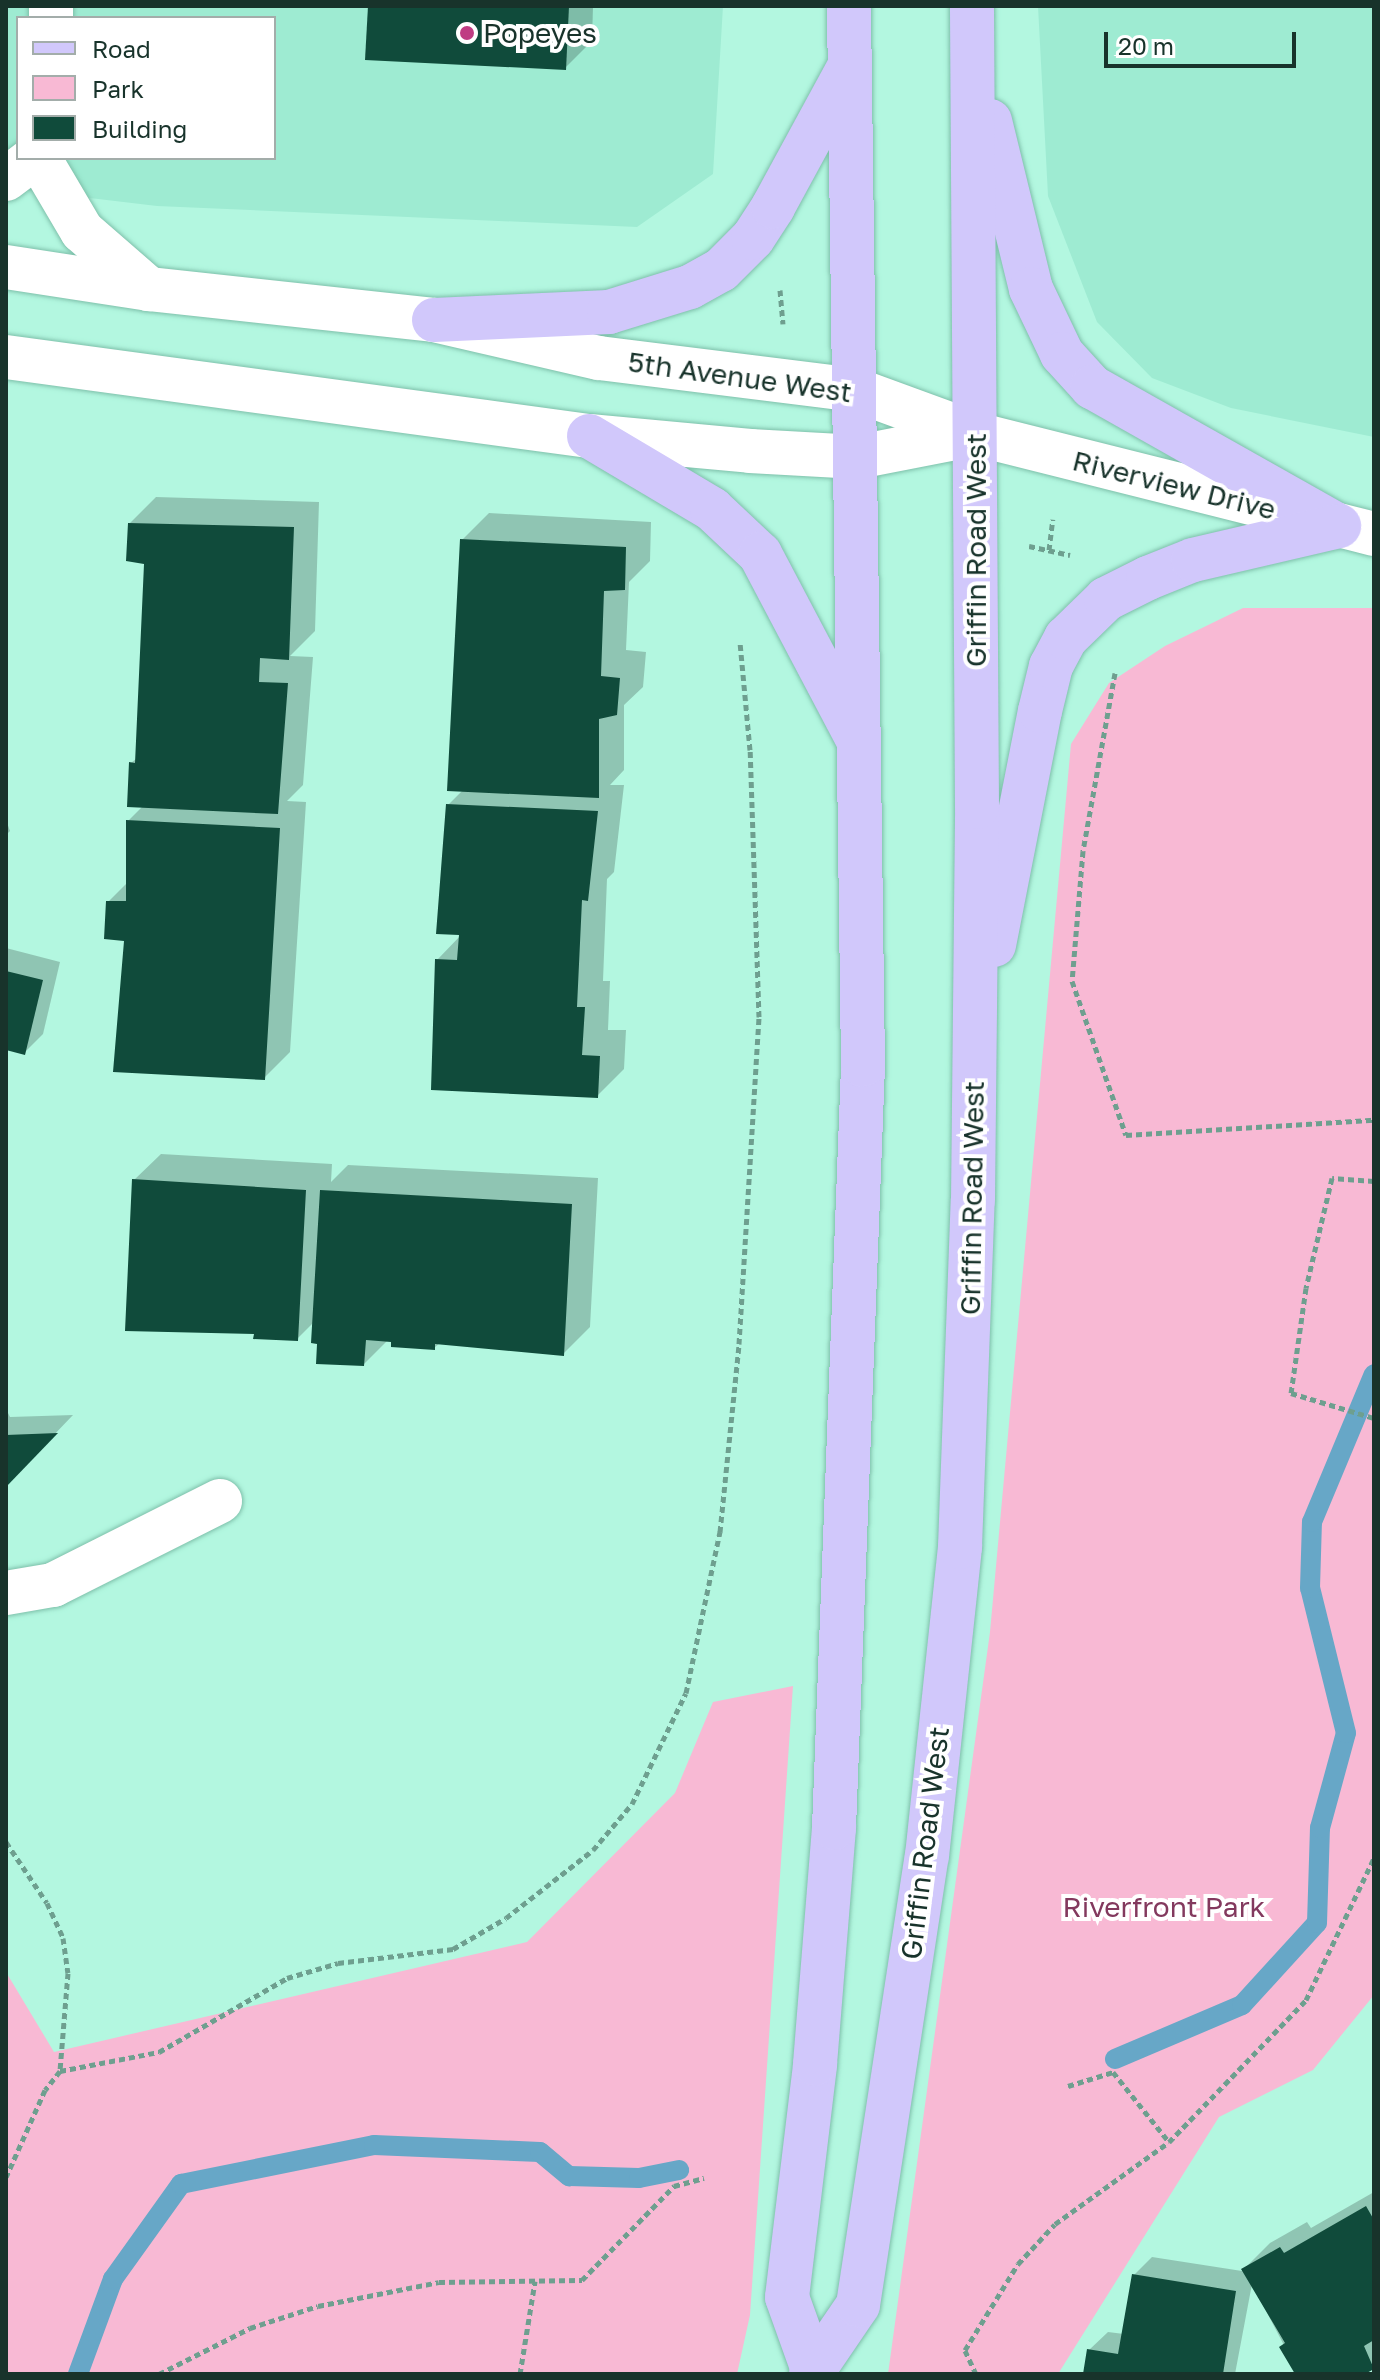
<!DOCTYPE html>
<html>
<head>
<meta charset="utf-8">
<style>
	body { margin:0 }
	#map { position:relative; width:1380px; height:2380px; overflow:hidden; background:#b3f7e0; font-family:"Golos Text",sans-serif }
	div>[style] { position:absolute }
	.built>* { inset:0; background:#9eebd2 }
	.green>* { inset:0; background:#f8b9d4 }
	.shadow>* { inset:0; background:#0003 }
	.stream>* { height:20px; margin:-10px; padding:0 10px; transform-origin:10px; border-radius:10px; background:#67a7c7 }
	.building>* { inset:0; background:#104b3b }
	.path>* { height:5px; margin-top:-2.5px; transform-origin:0; background:repeating-linear-gradient(90deg,#6e9f8f 0 6px,transparent 0 10px) }
	.roads { filter:drop-shadow(0 0 2px #7ec0aa) drop-shadow(0 0 2px #7ec0aa) }
	.minor>* { height:44px; margin:-22px; padding:0 22px; transform-origin:22px; border-radius:22px; background:#fff }
	.major>* { height:44px; margin:-22px; padding:0 22px; transform-origin:22px; border-radius:22px; background:#d1c8fb }
	.dots>* { width:22px; height:22px; translate:-50% -50%; box-sizing:border-box; border:4px solid #fff; border-radius:50% }
	span { translate:-50% -50%; white-space:nowrap; text-align:center; line-height:1.15; -webkit-text-stroke:8px #fff; paint-order:stroke }
	.poi-label { font-size:28px; color:#18332b }
	.left { translate:0 -50%; text-align:left }
	.street-label { font-size:28px; color:#18332b }
	.park-label { font-size:28px; color:#83395e }
	.frame { position:absolute; inset:0; border:8px solid #18332b; pointer-events:none }
	.legend { position:absolute; left:16px; top:16px; width:260px; height:144px; box-sizing:border-box; background:#fff; border:2px solid #a3adaa; margin:0; padding:10px 14px; list-style:none; font-size:24px; color:#18332b }
	.legend li { display:flex; align-items:center; gap:16px; height:40px }
	.legend b { width:40px; border:2px solid #a3adaa }
	.scale { position:absolute; left:1104px; top:32px; width:192px; height:36px; box-sizing:border-box; border:4px solid #18332b; border-top:0; padding-left:10px; font-size:24px; line-height:28px; white-space:nowrap; color:#18332b; -webkit-text-stroke:6px #fff; paint-order:stroke }
</style>
</head>
<body>
<div id="map">
	<div class="built">
		<i style="clip-path:polygon(evenodd,6px 6px,723px 6px,713px 174px,637px 227px,157px 206px,6px 188px,6px 6px,18px 18px,274px 18px,274px 158px,18px 158px,18px 18px)"></i>
		<i style="clip-path:polygon(1038px 6px,1374px 6px,1374px 437px,1231px 408px,1152px 378px,1097px 322px,1048px 196px)"></i>
	</div>
	<div class="green">
		<i style="clip-path:polygon(1243px 608px,1374px 608px,1374px 1995px,1313px 2070px,1219px 2117px,1058px 2374px,888px 2374px,990px 1632px,1071px 744px,1109px 683px,1165px 646px)"></i>
		<i style="clip-path:polygon(793px 1686px,750px 2315px,737px 2374px,6px 2374px,6px 1972px,54px 2052px,527px 1942px,675px 1793px,713px 1702px)"></i>
	</div>
	<div class="shadow">
		<i style="clip-path:polygon(370px 6px,593px 6px,592px 41px,565px 68px)"></i>
		<i style="clip-path:polygon(156px 497px,319px 502px,315px 631px,290px 656px,313px 657px,303px 785px,287px 801px,306px 802px,290px 1052px,264px 1078px,126px 939px,108px 902px,128px 882px,128px 821px,144px 805px,131px 763px,137px 758px,146px 563px,130px 523px)"></i>
		<i style="clip-path:polygon(489px 513px,651px 522px,650px 561px,629px 582px,626px 650px,646px 652px,643px 687px,624px 705px,624px 770px,610px 785px,624px 785px,614px 872px,607px 879px,603px 981px,610px 981px,608px 1030px,626px 1030px,624px 1069px,597px 1096px,437px 960px,463px 933px,448px 805px,463px 790px,462px 540px)"></i>
		<i style="clip-path:polygon(6px 820px,10px 831px,6px 835px)"></i>
		<i style="clip-path:polygon(6px 948px,60px 962px,43px 1034px,24px 1053px,6px 1048px)"></i>
		<i style="clip-path:polygon(161px 1154px,332px 1164px,331px 1182px,348px 1165px,598px 1178px,590px 1327px,563px 1354px,440px 1343px,434px 1348px,388px 1340px,364px 1364px,320px 1342px,314px 1322px,297px 1339px,256px 1332px,134px 1180px)"></i>
		<i style="clip-path:polygon(6px 1409px,10px 1417px,73px 1415px,6px 1485px)"></i>
		<i style="clip-path:polygon(1374px 2192px,1374px 2366px,1360px 2374px,1299px 2374px,1252px 2284px,1235px 2374px,1085px 2374px,1089px 2350px,1108px 2332px,1124px 2334px,1134px 2275px,1152px 2257px,1242px 2271px,1270px 2243px,1307px 2222px,1311px 2228px)"></i>
	</div>
	<div class="stream">
		<i style="left:1115px;top:2059px;width:138px;rotate:-23deg"></i>
		<i style="left:1242px;top:2005px;width:111px;rotate:-47.6deg"></i>
		<i style="left:1317px;top:1923px;width:95px;rotate:-88.2deg"></i>
		<i style="left:1320px;top:1828px;width:98px;rotate:-74.7deg"></i>
		<i style="left:1346px;top:1733px;width:149px;rotate:-103.9deg"></i>
		<i style="left:1310px;top:1588px;width:66px;rotate:-88.3deg"></i>
		<i style="left:1312px;top:1522px;width:160px;rotate:-67.3deg"></i>
		<i style="left:78px;top:2374px;width:101px;rotate:-69.8deg"></i>
		<i style="left:113px;top:2279px;width:117px;rotate:-54.4deg"></i>
		<i style="left:181px;top:2184px;width:197px;rotate:-11.4deg"></i>
		<i style="left:374px;top:2145px;width:166px;rotate:2.4deg"></i>
		<i style="left:540px;top:2152px;width:38px;rotate:40deg"></i>
		<i style="left:569px;top:2176px;width:70px;rotate:1.6deg"></i>
		<i style="left:639px;top:2178px;width:41px;rotate:-11.3deg"></i>
	</div>
	<div class="building">
		<i style="clip-path:polygon(368px 6px,569px 6px,566px 70px,365px 60px)"></i>
		<i style="clip-path:polygon(128px 523px,294px 527px,289px 660px,260px 658px,259px 682px,288px 683px,278px 814px,127px 807px,129px 762px,135px 763px,144px 564px,126px 561px)"></i>
		<i style="clip-path:polygon(460px 539px,626px 547px,625px 590px,604px 591px,601px 676px,620px 678px,617px 715px,599px 719px,599px 798px,447px 791px)"></i>
		<i style="clip-path:polygon(446px 804px,598px 811px,588px 901px,582px 900px,577px 1007px,585px 1007px,582px 1055px,600px 1056px,598px 1098px,431px 1090px,435px 959px,457px 960px,459px 935px,436px 934px)"></i>
		<i style="clip-path:polygon(126px 820px,280px 828px,265px 1080px,113px 1072px,124px 941px,104px 939px,106px 901px,126px 901px)"></i>
		<i style="clip-path:polygon(6px 971px,43px 980px,25px 1055px,6px 1050px)"></i>
		<i style="clip-path:polygon(132px 1179px,306px 1190px,298px 1341px,253px 1339px,254px 1334px,125px 1331px)"></i>
		<i style="clip-path:polygon(320px 1190px,572px 1204px,564px 1356px,435px 1344px,435px 1350px,391px 1347px,391px 1342px,366px 1340px,364px 1366px,316px 1364px,317px 1344px,311px 1343px)"></i>
		<i style="clip-path:polygon(58px 1433px,6px 1487px,6px 1435px)"></i>
		<i style="clip-path:polygon(1366px 2206px,1374px 2220px,1374px 2340px,1364px 2346px,1374px 2369px,1365px 2374px,1295px 2374px,1279px 2347px,1285px 2343px,1241px 2269px,1280px 2247px,1284px 2253px)"></i>
		<i style="clip-path:polygon(1132px 2274px,1236px 2291px,1223px 2374px,1083px 2374px,1087px 2349px,1118px 2354px)"></i>
	</div>
	<div class="path">
		<i style="left:780px;top:290px;width:34px;rotate:85deg"></i>
		<i style="left:1029px;top:546px;width:42px;rotate:12.4deg"></i>
		<i style="left:1049px;top:550px;width:31px;rotate:-83deg"></i>
		<i style="left:1115px;top:673px;width:181px;rotate:100.2deg"></i>
		<i style="left:1083px;top:851px;width:130px;rotate:94.8deg"></i>
		<i style="left:1072px;top:981px;width:163px;rotate:70.7deg"></i>
		<i style="left:1126px;top:1135px;width:248px;rotate:-3.5deg"></i>
		<i style="left:1374px;top:1181px;width:42px;rotate:-175.9deg"></i>
		<i style="left:1332px;top:1178px;width:113px;rotate:103.3deg"></i>
		<i style="left:1306px;top:1288px;width:106px;rotate:98.1deg"></i>
		<i style="left:1291px;top:1393px;width:87px;rotate:16.8deg"></i>
		<i style="left:6px;top:1842px;width:73px;rotate:56.1deg"></i>
		<i style="left:47px;top:1903px;width:38px;rotate:65deg"></i>
		<i style="left:63px;top:1938px;width:35px;rotate:82deg"></i>
		<i style="left:68px;top:1973px;width:98px;rotate:94.7deg"></i>
		<i style="left:60px;top:2071px;width:24px;rotate:128deg"></i>
		<i style="left:45px;top:2090px;width:95px;rotate:114.1deg"></i>
		<i style="left:60px;top:2071px;width:101px;rotate:-10.9deg"></i>
		<i style="left:159px;top:2052px;width:148px;rotate:-30deg"></i>
		<i style="left:287px;top:1978px;width:53px;rotate:-16.4deg"></i>
		<i style="left:338px;top:1963px;width:116px;rotate:-6.9deg"></i>
		<i style="left:453px;top:1949px;width:61px;rotate:-30.3deg"></i>
		<i style="left:506px;top:1918px;width:110px;rotate:-38deg"></i>
		<i style="left:593px;top:1850px;width:60px;rotate:-49.7deg"></i>
		<i style="left:632px;top:1804px;width:123px;rotate:-64.1deg"></i>
		<i style="left:686px;top:1693px;width:165px;rotate:-78.1deg"></i>
		<i style="left:720px;top:1532px;width:189px;rotate:-84.2deg"></i>
		<i style="left:739px;top:1344px;width:328px;rotate:-86.5deg"></i>
		<i style="left:759px;top:1017px;width:267px;rotate:-91.9deg"></i>
		<i style="left:750px;top:750px;width:108px;rotate:-95.3deg"></i>
		<i style="left:1068px;top:2086px;width:47px;rotate:-17.3deg"></i>
		<i style="left:1113px;top:2072px;width:90px;rotate:51.3deg"></i>
		<i style="left:159px;top:2374px;width:102px;rotate:-26.8deg"></i>
		<i style="left:250px;top:2328px;width:71px;rotate:-17.9deg"></i>
		<i style="left:318px;top:2306px;width:123px;rotate:-11.2deg"></i>
		<i style="left:439px;top:2282px;width:143px;rotate:-0.8deg"></i>
		<i style="left:582px;top:2280px;width:132px;rotate:-45.6deg"></i>
		<i style="left:674px;top:2186px;width:31px;rotate:-15deg"></i>
		<i style="left:520px;top:2374px;width:94px;rotate:-80.8deg"></i>
		<i style="left:976px;top:2374px;width:26px;rotate:-115deg"></i>
		<i style="left:965px;top:2350px;width:101px;rotate:-58.4deg"></i>
		<i style="left:1018px;top:2264px;width:54px;rotate:-47.2deg"></i>
		<i style="left:1055px;top:2224px;width:140px;rotate:-35.7deg"></i>
		<i style="left:1169px;top:2142px;width:197px;rotate:-46deg"></i>
		<i style="left:1306px;top:2000px;width:157px;rotate:-64.4deg"></i>
	</div>
	<div class="roads">
		<div class="minor">
			<i style="left:51px;top:18px;width:12px;rotate:-90deg"></i>
			<i style="left:39px;top:158px;width:85px;rotate:59.5deg"></i>
			<i style="left:82px;top:231px;width:89px;rotate:40.9deg"></i>
			<i style="left:6px;top:179px;width:35px;rotate:-37deg"></i>
			<i style="left:6px;top:267px;width:145px;rotate:8.7deg"></i>
			<i style="left:149px;top:289px;width:287px;rotate:6.2deg"></i>
			<i style="left:434px;top:320px;width:169px;rotate:13deg"></i>
			<i style="left:599px;top:358px;width:259px;rotate:7.1deg"></i>
			<i style="left:856px;top:390px;width:128px;rotate:20.1deg"></i>
			<i style="left:976px;top:434px;width:410px;rotate:14.1deg"></i>
			<i style="left:6px;top:357px;width:588px;rotate:7.72deg"></i>
			<i style="left:589px;top:436px;width:162px;rotate:5.3deg"></i>
			<i style="left:750px;top:451px;width:108px;rotate:3.2deg"></i>
			<i style="left:858px;top:457px;width:119px;rotate:-11.1deg"></i>
			<i style="left:6px;top:1593px;width:48px;rotate:-9.7deg"></i>
			<i style="left:53px;top:1585px;width:187px;rotate:-26.7deg"></i>
		</div>
		<div class="major">
			<i style="left:990px;top:121px;width:173px;rotate:76.3deg"></i>
			<i style="left:1031px;top:289px;width:72px;rotate:64.5deg"></i>
			<i style="left:1062px;top:354px;width:45px;rotate:47.7deg"></i>
			<i style="left:1092px;top:387px;width:283px;rotate:29.4deg"></i>
			<i style="left:434px;top:320px;width:175px;rotate:-2.6deg"></i>
			<i style="left:609px;top:312px;width:85px;rotate:-17.2deg"></i>
			<i style="left:690px;top:287px;width:35px;rotate:-29deg"></i>
			<i style="left:721px;top:270px;width:45px;rotate:-45deg"></i>
			<i style="left:753px;top:238px;width:37px;rotate:-57deg"></i>
			<i style="left:773px;top:207px;width:159px;rotate:-61.5deg"></i>
			<i style="left:589px;top:436px;width:143px;rotate:30.7deg"></i>
			<i style="left:712px;top:509px;width:66px;rotate:43.2deg"></i>
			<i style="left:760px;top:554px;width:208px;rotate:62.2deg"></i>
			<i style="left:994px;top:945px;width:238px;rotate:-78.9deg"></i>
			<i style="left:1040px;top:711px;width:46px;rotate:-76.3deg"></i>
			<i style="left:1051px;top:666px;width:32px;rotate:-62deg"></i>
			<i style="left:1066px;top:638px;width:56px;rotate:-44.3deg"></i>
			<i style="left:1106px;top:599px;width:47px;rotate:-26.6deg"></i>
			<i style="left:1148px;top:578px;width:48px;rotate:-21.8deg"></i>
			<i style="left:1193px;top:560px;width:150px;rotate:-13.1deg"></i>
			<i style="left:812px;top:2367px;width:74px;rotate:-109.7deg"></i>
			<i style="left:787px;top:2297px;width:235px;rotate:-83.1deg"></i>
			<i style="left:815px;top:2064px;width:237px;rotate:-85.4deg"></i>
			<i style="left:834px;top:1828px;width:764px;rotate:-87.82deg"></i>
			<i style="left:863px;top:1065px;width:1059px;rotate:-90.76deg"></i>
			<i style="left:811px;top:2374px;width:83px;rotate:-55.7deg"></i>
			<i style="left:858px;top:2305px;width:454px;rotate:-81.3deg"></i>
			<i style="left:927px;top:1856px;width:311px;rotate:-83.9deg"></i>
			<i style="left:960px;top:1547px;width:347px;rotate:-87.9deg"></i>
			<i style="left:973px;top:1200px;width:393px;rotate:-89.4deg"></i>
			<i style="left:977px;top:807px;width:801px;rotate:-90.36deg"></i>
		</div>
	</div>
	<div class="dots">
		<i style="left:467px;top:33px;background:#bf3c83"></i>
	</div>
	<div class="poi-label">
		<span class="left" style="left:483px;top:33px">Popeyes</span>
	</div>
	<div class="street-label">
		<span style="left:740px;top:377px;rotate:8deg">5th Avenue West</span>
		<span style="left:1174px;top:485px;rotate:14deg">Riverview Drive</span>
		<span style="left:976px;top:550px;rotate:-90deg">Griffin Road West</span>
		<span style="left:972px;top:1198px;rotate:-89deg">Griffin Road West</span>
		<span style="left:925px;top:1843px;rotate:-83deg">Griffin Road West</span>
	</div>
	<div class="park-label">
		<span style="left:1164px;top:1907px">Riverfront Park</span>
	</div>
	<div class="frame"></div>
	<ul class="legend">
	<li><b style="height:10px;background:#d1c8fb"></b>Road</li>
	<li><b style="height:22px;background:#f8b9d4"></b>Park</li>
	<li><b style="height:22px;background:#104b3b"></b>Building</li>
	</ul>
	<div class="scale">20 m</div>
</div>
</body>
</html>
